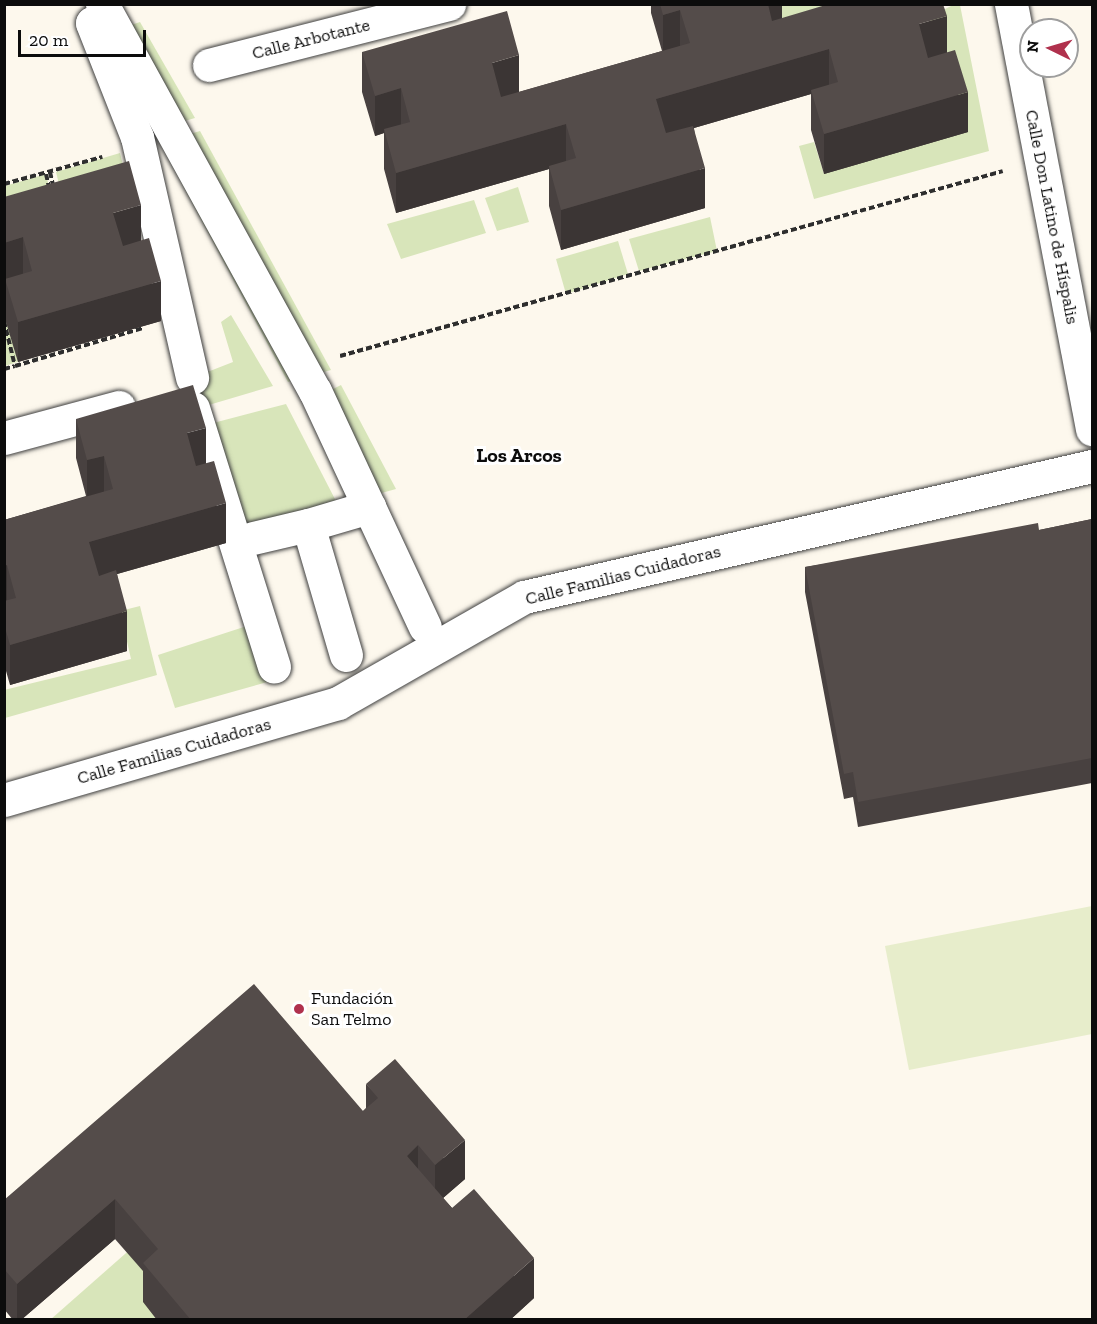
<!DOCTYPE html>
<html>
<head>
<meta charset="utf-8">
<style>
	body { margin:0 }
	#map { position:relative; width:1097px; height:1324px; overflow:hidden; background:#fdf8ed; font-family:"Zilla Slab",serif }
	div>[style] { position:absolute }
	.green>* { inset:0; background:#d8e5ba }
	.pitch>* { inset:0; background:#e7edcb }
	.path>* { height:4px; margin-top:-2px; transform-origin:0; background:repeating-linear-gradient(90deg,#2e2e2e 0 6px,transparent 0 9px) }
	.roads { filter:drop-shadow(0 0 2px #3f3f3f) drop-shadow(0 0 2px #3f3f3f) }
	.minor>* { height:33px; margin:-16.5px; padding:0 16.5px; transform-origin:16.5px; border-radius:16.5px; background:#fff }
	.wall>* { inset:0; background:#484140 }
	.shaded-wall>* { inset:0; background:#3b3534 }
	.building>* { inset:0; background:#544c4a }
	.dots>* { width:16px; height:16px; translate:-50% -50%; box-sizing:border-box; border:3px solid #fff; border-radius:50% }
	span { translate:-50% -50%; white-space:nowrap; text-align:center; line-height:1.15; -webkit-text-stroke:6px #fff; paint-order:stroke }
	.street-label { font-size:18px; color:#0c0c0c }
	.poi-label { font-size:18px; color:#0c0c0c }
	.left { translate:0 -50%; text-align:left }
	.neighbourhood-label { font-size:20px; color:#0c0c0c; font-weight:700 }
	.frame { position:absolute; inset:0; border:6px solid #0c0c0c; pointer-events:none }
	.north { position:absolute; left:1019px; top:18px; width:60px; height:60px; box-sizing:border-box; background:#fff; border:2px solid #9e9e9e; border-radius:50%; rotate:275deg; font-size:16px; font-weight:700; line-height:24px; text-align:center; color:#0c0c0c }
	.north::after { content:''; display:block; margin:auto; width:21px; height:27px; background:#b0314d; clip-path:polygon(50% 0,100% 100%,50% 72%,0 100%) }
	.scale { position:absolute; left:18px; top:30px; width:128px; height:27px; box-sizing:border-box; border:3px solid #0c0c0c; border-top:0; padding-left:8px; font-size:18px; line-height:21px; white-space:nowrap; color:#0c0c0c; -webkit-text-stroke:4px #fff; paint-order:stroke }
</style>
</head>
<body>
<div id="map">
	<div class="green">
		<i style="clip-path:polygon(776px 5px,822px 5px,825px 22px,781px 22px)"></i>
		<i style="clip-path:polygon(953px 5px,960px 5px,989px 151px,814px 199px,799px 146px,814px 142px,824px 174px,935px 14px)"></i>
		<i style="clip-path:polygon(140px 22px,195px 118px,150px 131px,101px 35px)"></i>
		<i style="clip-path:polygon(200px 131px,331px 370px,288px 382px,160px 143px)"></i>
		<i style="clip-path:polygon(120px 153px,129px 190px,66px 213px,56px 172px)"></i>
		<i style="clip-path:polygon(46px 174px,56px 217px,5px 231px,5px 186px)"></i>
		<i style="clip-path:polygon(518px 187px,529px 222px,497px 231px,485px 198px)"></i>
		<i style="clip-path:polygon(474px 200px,486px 233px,401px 259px,387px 224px)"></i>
		<i style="clip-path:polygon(710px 217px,717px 251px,639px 271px,629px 239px)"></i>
		<i style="clip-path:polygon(618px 241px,628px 274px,566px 294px,556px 259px)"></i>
		<i style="clip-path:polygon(4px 296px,20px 361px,5px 366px,4px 366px)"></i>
		<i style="clip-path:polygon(231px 315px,273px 386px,202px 407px,192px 378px,233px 362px,221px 322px)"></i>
		<i style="clip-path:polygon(341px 385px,396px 489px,356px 500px,331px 390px)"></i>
		<i style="clip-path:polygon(286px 404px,338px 505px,233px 537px,198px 427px)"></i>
		<i style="clip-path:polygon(140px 606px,157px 675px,5px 718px,4px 690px,131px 659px,120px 611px)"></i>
		<i style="clip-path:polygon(262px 621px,278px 679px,175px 708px,158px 655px)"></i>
		<i style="clip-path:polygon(134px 1246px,169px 1319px,50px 1320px)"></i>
	</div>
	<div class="pitch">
		<i style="clip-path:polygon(1092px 906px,1092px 1034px,909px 1070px,885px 946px)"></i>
	</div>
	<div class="path">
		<i style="left:50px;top:172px;width:13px;rotate:77deg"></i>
		<i style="left:46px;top:174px;width:13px;rotate:77deg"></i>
		<i style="left:4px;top:184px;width:102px;rotate:-15.4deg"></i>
		<i style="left:4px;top:321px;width:46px;rotate:76.3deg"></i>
		<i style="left:15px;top:366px;width:134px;rotate:-16.5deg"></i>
		<i style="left:340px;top:356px;width:688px;rotate:-15.59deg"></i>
		<i style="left:4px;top:369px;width:11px;rotate:-15deg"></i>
	</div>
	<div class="roads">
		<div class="minor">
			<i style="left:102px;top:4px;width:442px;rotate:61.2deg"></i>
			<i style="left:315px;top:391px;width:260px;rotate:65deg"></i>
			<i style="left:1011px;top:4px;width:433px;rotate:79.2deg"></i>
			<i style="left:98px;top:22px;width:6px;rotate:171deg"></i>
			<i style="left:92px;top:23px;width:123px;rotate:68.5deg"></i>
			<i style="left:137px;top:137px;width:247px;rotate:77.1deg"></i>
			<i style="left:209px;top:65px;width:248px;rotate:-14.3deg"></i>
			<i style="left:193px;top:408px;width:271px;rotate:72.6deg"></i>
			<i style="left:4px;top:438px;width:119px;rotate:-15.1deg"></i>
			<i style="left:253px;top:538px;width:57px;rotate:-13.3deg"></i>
			<i style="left:346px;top:655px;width:135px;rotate:-106.3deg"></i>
			<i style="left:308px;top:525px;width:64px;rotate:-16.4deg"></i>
			<i style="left:4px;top:800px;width:348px;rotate:-16.2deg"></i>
			<i style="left:338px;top:703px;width:214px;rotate:-29.7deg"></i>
			<i style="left:524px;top:597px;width:583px;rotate:-12.99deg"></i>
		</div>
	</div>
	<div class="wall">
		<i style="clip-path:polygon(651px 4px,782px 4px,782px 18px,947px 52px,968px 132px,824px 174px,811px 130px,811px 94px,694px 128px,705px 208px,561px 250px,549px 206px,549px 169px,396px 213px,384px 169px,384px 133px,375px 136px,362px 92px,362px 52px,519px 92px,662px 51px,651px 13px)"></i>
		<i style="clip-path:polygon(4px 197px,141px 240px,161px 321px,18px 362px,5px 319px)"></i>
		<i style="clip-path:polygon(76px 419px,206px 463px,226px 543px,117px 574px,127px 651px,10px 685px,4px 664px,4px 520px,86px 496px,76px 458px)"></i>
		<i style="clip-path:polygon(1092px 519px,1092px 783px,858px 827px,853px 797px,844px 799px,805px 592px,805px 567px,1039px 530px)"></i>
		<i style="clip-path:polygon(366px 1084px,465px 1179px,443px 1198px,534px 1298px,510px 1320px,157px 1320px,143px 1302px,143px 1271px,115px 1239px,21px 1320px,13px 1320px,4px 1309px,4px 1200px,363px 1111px,366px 1108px)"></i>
	</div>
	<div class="shaded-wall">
		<i style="clip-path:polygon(763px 4px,782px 4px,782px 22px,763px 27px)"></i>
		<i style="clip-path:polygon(680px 10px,680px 50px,663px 55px,663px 15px)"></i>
		<i style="clip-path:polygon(947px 16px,947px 56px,919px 64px,919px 24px)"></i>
		<i style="clip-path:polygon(829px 49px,829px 89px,811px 90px,811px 94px,656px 139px,656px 99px)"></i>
		<i style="clip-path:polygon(519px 55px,519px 95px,492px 103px,492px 63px)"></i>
		<i style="clip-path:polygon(401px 88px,401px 128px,384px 129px,384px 133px,375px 136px,375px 96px)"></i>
		<i style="clip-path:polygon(968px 92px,968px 132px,824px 174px,824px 134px)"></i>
		<i style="clip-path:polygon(566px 124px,566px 164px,549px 166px,549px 169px,396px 213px,396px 173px)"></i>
		<i style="clip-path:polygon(705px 168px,705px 208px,561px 250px,561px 210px)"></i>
		<i style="clip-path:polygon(141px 205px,141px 245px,113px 252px,113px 213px)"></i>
		<i style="clip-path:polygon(23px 237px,23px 277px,5px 279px,5px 282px,4px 282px,4px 243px)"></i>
		<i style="clip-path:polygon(161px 281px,161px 321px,18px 362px,18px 322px)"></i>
		<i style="clip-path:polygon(206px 428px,206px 467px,187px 473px,187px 433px)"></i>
		<i style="clip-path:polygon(104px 456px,104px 495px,87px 500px,87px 460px)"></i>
		<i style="clip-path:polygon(226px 503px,226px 543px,89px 582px,89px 542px)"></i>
		<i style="clip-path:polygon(7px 565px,7px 605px,4px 606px,4px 566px)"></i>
		<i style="clip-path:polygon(127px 611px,127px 651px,10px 685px,10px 645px)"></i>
		<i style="clip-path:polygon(465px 1140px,465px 1179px,435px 1205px,435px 1165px)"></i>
		<i style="clip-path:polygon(418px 1145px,418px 1185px,407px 1156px)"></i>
		<i style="clip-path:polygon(115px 1199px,115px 1239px,21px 1320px,17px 1320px,17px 1284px)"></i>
		<i style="clip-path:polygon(534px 1258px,534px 1298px,510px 1320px,464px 1320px)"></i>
	</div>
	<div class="building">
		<i style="clip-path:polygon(660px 4px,768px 4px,772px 21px,829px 4px,943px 4px,947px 16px,919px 24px,928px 58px,955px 50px,968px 92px,824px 134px,811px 90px,838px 82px,829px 49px,656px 99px,666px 133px,693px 126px,705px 168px,561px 210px,549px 166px,576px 158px,566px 124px,396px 173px,384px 129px,410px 122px,401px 88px,375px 96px,362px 52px,507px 11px,519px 55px,492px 63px,501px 97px,690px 43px,680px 10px,663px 15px)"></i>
		<i style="clip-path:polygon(129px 161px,141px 205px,113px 213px,123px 246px,149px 238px,161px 281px,18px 322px,5px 279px,32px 271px,23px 237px,4px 243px,4px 197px)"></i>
		<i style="clip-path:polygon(193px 385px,206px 428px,187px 433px,196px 466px,214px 461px,226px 503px,89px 542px,99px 576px,116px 570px,127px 611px,10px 645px,4px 624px,4px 601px,16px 598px,7px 565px,4px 566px,4px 520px,113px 489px,104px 456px,87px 460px,76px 419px)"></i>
		<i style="clip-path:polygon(1092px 519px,1092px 758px,858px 802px,853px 772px,844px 774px,805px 567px,1038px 523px,1039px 530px)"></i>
		<i style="clip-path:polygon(254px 984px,363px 1111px,378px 1098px,366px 1084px,395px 1059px,465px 1140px,435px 1165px,418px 1145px,407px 1156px,452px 1208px,474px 1189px,534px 1258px,464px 1320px,191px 1320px,143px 1263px,158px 1249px,115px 1199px,17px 1284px,4px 1269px,4px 1200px)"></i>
	</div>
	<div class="dots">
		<i style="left:299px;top:1009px;background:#b0314d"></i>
	</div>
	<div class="street-label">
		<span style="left:311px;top:39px;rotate:-14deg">Calle Arbotante</span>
		<span style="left:1052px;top:217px;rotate:79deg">Calle Don Latino de Híspalis</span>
		<span style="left:623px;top:575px;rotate:-14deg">Calle Familias Cuidadoras</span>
		<span style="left:174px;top:751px;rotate:-16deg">Calle Familias Cuidadoras</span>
	</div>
	<div class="poi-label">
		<span class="left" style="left:311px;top:1009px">Fundación<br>San Telmo</span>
	</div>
	<div class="neighbourhood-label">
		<span style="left:519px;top:455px">Los Arcos</span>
	</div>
	<div class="frame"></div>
	<div class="north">N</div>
	<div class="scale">20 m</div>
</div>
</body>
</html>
